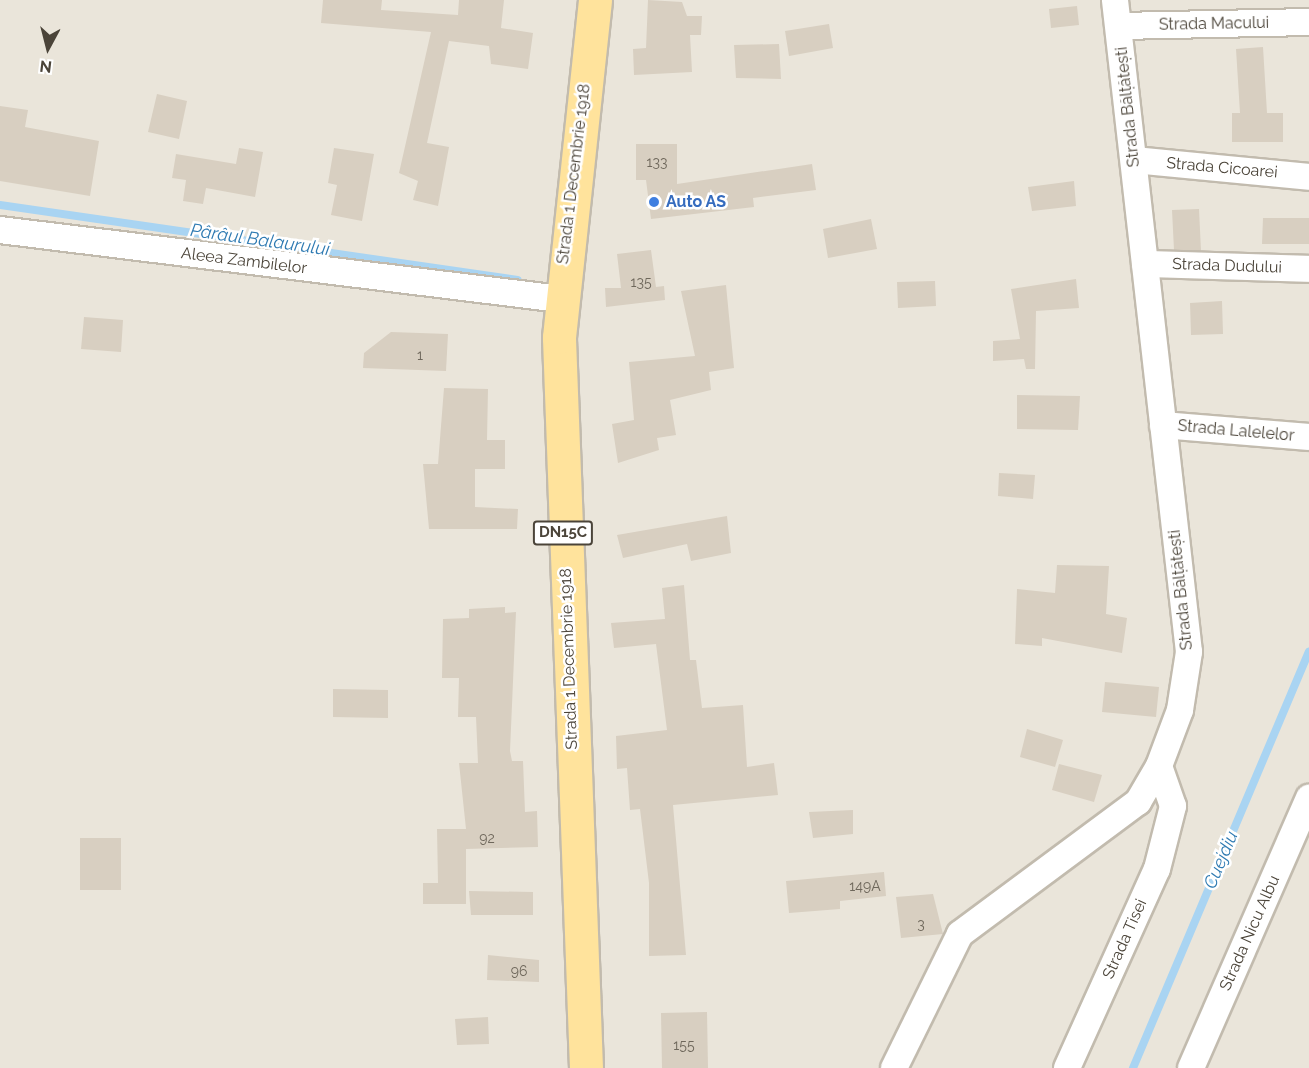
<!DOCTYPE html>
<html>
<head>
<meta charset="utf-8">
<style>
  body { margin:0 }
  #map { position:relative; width:1309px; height:1068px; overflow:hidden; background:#f6f3ec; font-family:Raleway,sans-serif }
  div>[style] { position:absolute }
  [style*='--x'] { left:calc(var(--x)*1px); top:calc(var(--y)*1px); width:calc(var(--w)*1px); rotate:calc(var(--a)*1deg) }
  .residential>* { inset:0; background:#eae5da }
  .stream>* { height:8px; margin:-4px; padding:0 4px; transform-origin:4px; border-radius:4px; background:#a9d4f2 }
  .building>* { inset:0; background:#d8cfc1 }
  .roads { filter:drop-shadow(2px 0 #c2bbae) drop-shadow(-2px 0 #c2bbae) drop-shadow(0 2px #c2bbae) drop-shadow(0 -2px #c2bbae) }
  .minor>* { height:26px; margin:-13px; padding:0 13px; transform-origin:13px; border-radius:13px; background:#fff }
  .major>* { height:33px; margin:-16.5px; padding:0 16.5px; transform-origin:16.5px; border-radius:16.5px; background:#ffe39c }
  .dots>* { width:16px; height:16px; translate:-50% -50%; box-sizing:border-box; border:3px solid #fff; border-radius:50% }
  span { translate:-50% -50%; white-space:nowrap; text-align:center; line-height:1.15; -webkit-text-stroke:5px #fff; paint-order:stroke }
  .number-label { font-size:14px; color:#6e675b }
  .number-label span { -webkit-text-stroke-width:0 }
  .shield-label span { padding:2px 4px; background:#fff; border:2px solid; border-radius:4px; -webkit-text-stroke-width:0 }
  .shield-label { font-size:15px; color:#4b4439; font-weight:700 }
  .street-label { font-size:16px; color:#4b4439 }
  .shop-label { font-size:16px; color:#366cbe; font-weight:700 }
  .left { translate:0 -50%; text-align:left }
  .water-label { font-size:18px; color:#2e7ab2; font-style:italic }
  .north { position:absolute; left:18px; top:18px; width:60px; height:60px; -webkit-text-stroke:4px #fff; paint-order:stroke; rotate:187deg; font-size:16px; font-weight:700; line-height:24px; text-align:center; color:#4b4439 }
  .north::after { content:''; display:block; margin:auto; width:21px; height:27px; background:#4b4439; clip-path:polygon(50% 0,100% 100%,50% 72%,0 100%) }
</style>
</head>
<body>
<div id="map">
  <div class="residential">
    <div style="clip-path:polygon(0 0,1309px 0,1309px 1068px,0 1068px)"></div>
  </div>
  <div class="stream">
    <div style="--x:0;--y:205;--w:523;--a:8.24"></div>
    <div style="--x:1133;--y:1068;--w:452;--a:-67.1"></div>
  </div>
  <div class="building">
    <div style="clip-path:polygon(323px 0,382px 0,381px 10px,458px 15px,459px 0,504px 0,501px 28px,533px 33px,528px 69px,491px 64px,489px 46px,449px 41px,427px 143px,449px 147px,438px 206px,413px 200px,418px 181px,399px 173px,431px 32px,321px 23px)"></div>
    <div style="clip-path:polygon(648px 0,682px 2px,687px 16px,702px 16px,701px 35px,690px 35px,692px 72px,634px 75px,633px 49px,646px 48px)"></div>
    <div style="clip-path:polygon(1077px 6px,1079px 25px,1051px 28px,1049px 9px)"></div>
    <div style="clip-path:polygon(829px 24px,833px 48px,789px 56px,785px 31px)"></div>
    <div style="clip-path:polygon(779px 44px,781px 79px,736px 78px,734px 45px)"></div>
    <div style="clip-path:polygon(1263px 47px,1267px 113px,1283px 113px,1283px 142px,1232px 142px,1232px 113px,1240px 113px,1236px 49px)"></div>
    <div style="clip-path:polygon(157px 94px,187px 101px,179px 139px,148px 132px)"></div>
    <div style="clip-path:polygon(0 106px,28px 110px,25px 127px,99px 141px,90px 196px,0 181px)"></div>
    <div style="clip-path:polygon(636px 144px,677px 144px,677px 184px,812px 164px,816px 190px,753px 198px,754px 207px,651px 219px,646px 180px,636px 180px)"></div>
    <div style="clip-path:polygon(239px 148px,263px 152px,255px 197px,206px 188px,203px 204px,183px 201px,186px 180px,172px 178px,176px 154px,236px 164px)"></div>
    <div style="clip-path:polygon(334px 148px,374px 154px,362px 221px,331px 215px,337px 185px,328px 183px)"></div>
    <div style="clip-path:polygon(1074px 181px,1076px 206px,1032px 211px,1028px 187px)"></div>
    <div style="clip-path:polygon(1199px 209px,1201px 251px,1174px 250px,1172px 210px)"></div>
    <div style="clip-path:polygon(1263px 218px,1309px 218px,1309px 244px,1262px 244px)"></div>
    <div style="clip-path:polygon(871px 219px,877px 249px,828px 258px,823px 229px)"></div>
    <div style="clip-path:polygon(651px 250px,656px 287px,664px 286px,665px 300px,606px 307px,605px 288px,621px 288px,617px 254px)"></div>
    <div style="clip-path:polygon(1076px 279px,1079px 308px,1036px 311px,1035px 369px,1026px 369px,1024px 359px,993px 361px,993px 341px,1020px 339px,1011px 289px)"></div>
    <div style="clip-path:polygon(935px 281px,936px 306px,898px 308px,897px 282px)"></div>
    <div style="clip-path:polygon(726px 285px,734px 368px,709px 372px,711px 390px,670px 400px,676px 435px,657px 438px,659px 450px,618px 463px,612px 424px,634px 420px,629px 362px,695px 356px,681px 291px)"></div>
    <div style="clip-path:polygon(1222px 301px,1223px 334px,1191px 335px,1190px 303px)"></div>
    <div style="clip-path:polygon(84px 317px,123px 320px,121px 352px,81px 349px)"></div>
    <div style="clip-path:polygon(391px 332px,448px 334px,446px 371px,363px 368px,364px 353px)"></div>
    <div style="clip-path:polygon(444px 388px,488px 389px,487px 440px,505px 440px,505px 469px,475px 469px,475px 507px,518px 509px,517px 529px,429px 529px,423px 464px,438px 464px)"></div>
    <div style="clip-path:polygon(1017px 395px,1080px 396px,1078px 430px,1017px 429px)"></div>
    <div style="clip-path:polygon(999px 473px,1035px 475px,1033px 499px,998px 496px)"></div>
    <div style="clip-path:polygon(727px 516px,731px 553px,691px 561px,687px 544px,623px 558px,617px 535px)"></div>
    <div style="clip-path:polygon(1057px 565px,1109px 566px,1106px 614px,1127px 618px,1122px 653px,1042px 638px,1042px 646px,1015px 644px,1017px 589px,1055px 593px)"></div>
    <div style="clip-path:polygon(684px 585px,690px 660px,696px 660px,702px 708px,743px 705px,747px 767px,774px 763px,778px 795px,673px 805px,686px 955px,649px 956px,649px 883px,640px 809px,630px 810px,627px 768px,617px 769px,616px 736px,667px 730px,656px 644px,614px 648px,611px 623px,665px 619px,662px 588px)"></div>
    <div style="clip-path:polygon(505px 607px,505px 613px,516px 612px,510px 751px,512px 761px,523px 761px,525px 812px,537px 811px,538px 847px,466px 849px,466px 904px,423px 904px,423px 883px,438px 883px,437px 829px,466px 829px,459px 763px,478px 763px,476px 717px,458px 717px,459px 678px,442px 678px,443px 619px,469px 618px,469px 609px)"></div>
    <div style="clip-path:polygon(1105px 682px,1159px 687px,1156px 717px,1102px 712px)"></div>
    <div style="clip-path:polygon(333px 689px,388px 690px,388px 718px,333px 717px)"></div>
    <div style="clip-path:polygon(1027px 729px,1063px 740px,1055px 767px,1020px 757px)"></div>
    <div style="clip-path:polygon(1059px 764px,1102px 775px,1094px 802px,1052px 790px)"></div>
    <div style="clip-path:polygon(853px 810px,853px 834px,813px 838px,809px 812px)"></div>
    <div style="clip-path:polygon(80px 838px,121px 838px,121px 890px,80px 890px)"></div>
    <div style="clip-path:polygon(884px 872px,886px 896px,840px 901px,840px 909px,789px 913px,786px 881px)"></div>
    <div style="clip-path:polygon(469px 891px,533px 892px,533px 915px,471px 915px)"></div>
    <div style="clip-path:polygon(933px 894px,943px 934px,901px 938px,896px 897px)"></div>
    <div style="clip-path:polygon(488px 955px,539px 960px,539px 982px,487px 980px)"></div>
    <div style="clip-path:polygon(707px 1012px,708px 1068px,662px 1068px,661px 1013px)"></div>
    <div style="clip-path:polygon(488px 1017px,489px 1044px,457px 1045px,455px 1019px)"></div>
  </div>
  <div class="roads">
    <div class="minor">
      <div style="--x:1119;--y:26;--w:190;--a:-1.2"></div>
      <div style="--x:1134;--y:160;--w:176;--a:5.5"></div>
      <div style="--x:0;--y:230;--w:564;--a:7.02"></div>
      <div style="--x:1145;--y:264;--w:164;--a:1.7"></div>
      <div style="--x:1163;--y:425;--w:146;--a:4.7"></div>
      <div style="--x:894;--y:1068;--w:149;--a:-63.8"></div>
      <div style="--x:960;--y:934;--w:222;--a:-36.6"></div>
      <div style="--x:1138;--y:802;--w:42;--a:-59.7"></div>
      <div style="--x:1159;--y:766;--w:60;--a:-69.4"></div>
      <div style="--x:1180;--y:710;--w:59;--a:-81.2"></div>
      <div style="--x:1189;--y:652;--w:656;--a:-96.48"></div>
      <div style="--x:1067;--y:1068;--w:218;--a:-65.7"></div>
      <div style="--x:1157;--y:869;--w:65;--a:-75.7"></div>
      <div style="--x:1173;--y:806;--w:42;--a:-109.3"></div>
      <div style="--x:1191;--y:1068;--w:295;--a:-66.4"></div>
    </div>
    <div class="major">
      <div style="--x:586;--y:1068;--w:731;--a:-92.12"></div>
      <div style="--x:559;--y:337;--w:339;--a:-83.9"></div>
    </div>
  </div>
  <div class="dots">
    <div style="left:654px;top:202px;background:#3f7fe0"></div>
  </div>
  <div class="number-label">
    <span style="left:657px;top:162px">133</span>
    <span style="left:641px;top:282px">135</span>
    <span style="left:420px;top:355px">1</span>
    <span style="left:487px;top:838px">92</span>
    <span style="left:865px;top:886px">149A</span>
    <span style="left:921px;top:924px">3</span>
    <span style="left:519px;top:971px">96</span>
    <span style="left:684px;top:1045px">155</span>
  </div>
  <div class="shield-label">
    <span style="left:563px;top:533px">DN15C</span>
  </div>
  <div class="street-label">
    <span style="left:1214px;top:24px;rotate:-1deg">Strada Macului</span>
    <span style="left:1128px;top:107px;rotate:-96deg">Strada Bălțătești</span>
    <span style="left:1222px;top:168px;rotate:5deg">Strada Cicoarei</span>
    <span style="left:574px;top:174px;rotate:-83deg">Strada 1 Decembrie 1918</span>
    <span style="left:244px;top:261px;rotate:7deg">Aleea Zambilelor</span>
    <span style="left:1227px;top:266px;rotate:2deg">Strada Dudului</span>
    <span style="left:1236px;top:431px;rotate:5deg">Strada Lalelelor</span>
    <span style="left:1181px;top:590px;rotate:-96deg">Strada Bălțătești</span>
    <span style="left:569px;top:659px;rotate:-92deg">Strada 1 Decembrie 1918</span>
    <span style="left:1250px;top:933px;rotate:-66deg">Strada Nicu Albu</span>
    <span style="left:1125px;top:939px;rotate:-66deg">Strada Tisei</span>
  </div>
  <div class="shop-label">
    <span class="left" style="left:666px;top:202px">Auto AS</span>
  </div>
  <div class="water-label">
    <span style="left:260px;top:240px;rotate:8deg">Pârâul Balaurului</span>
    <span style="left:1221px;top:860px;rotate:-67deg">Cuejdiu</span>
  </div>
  <div class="north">N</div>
</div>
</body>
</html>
